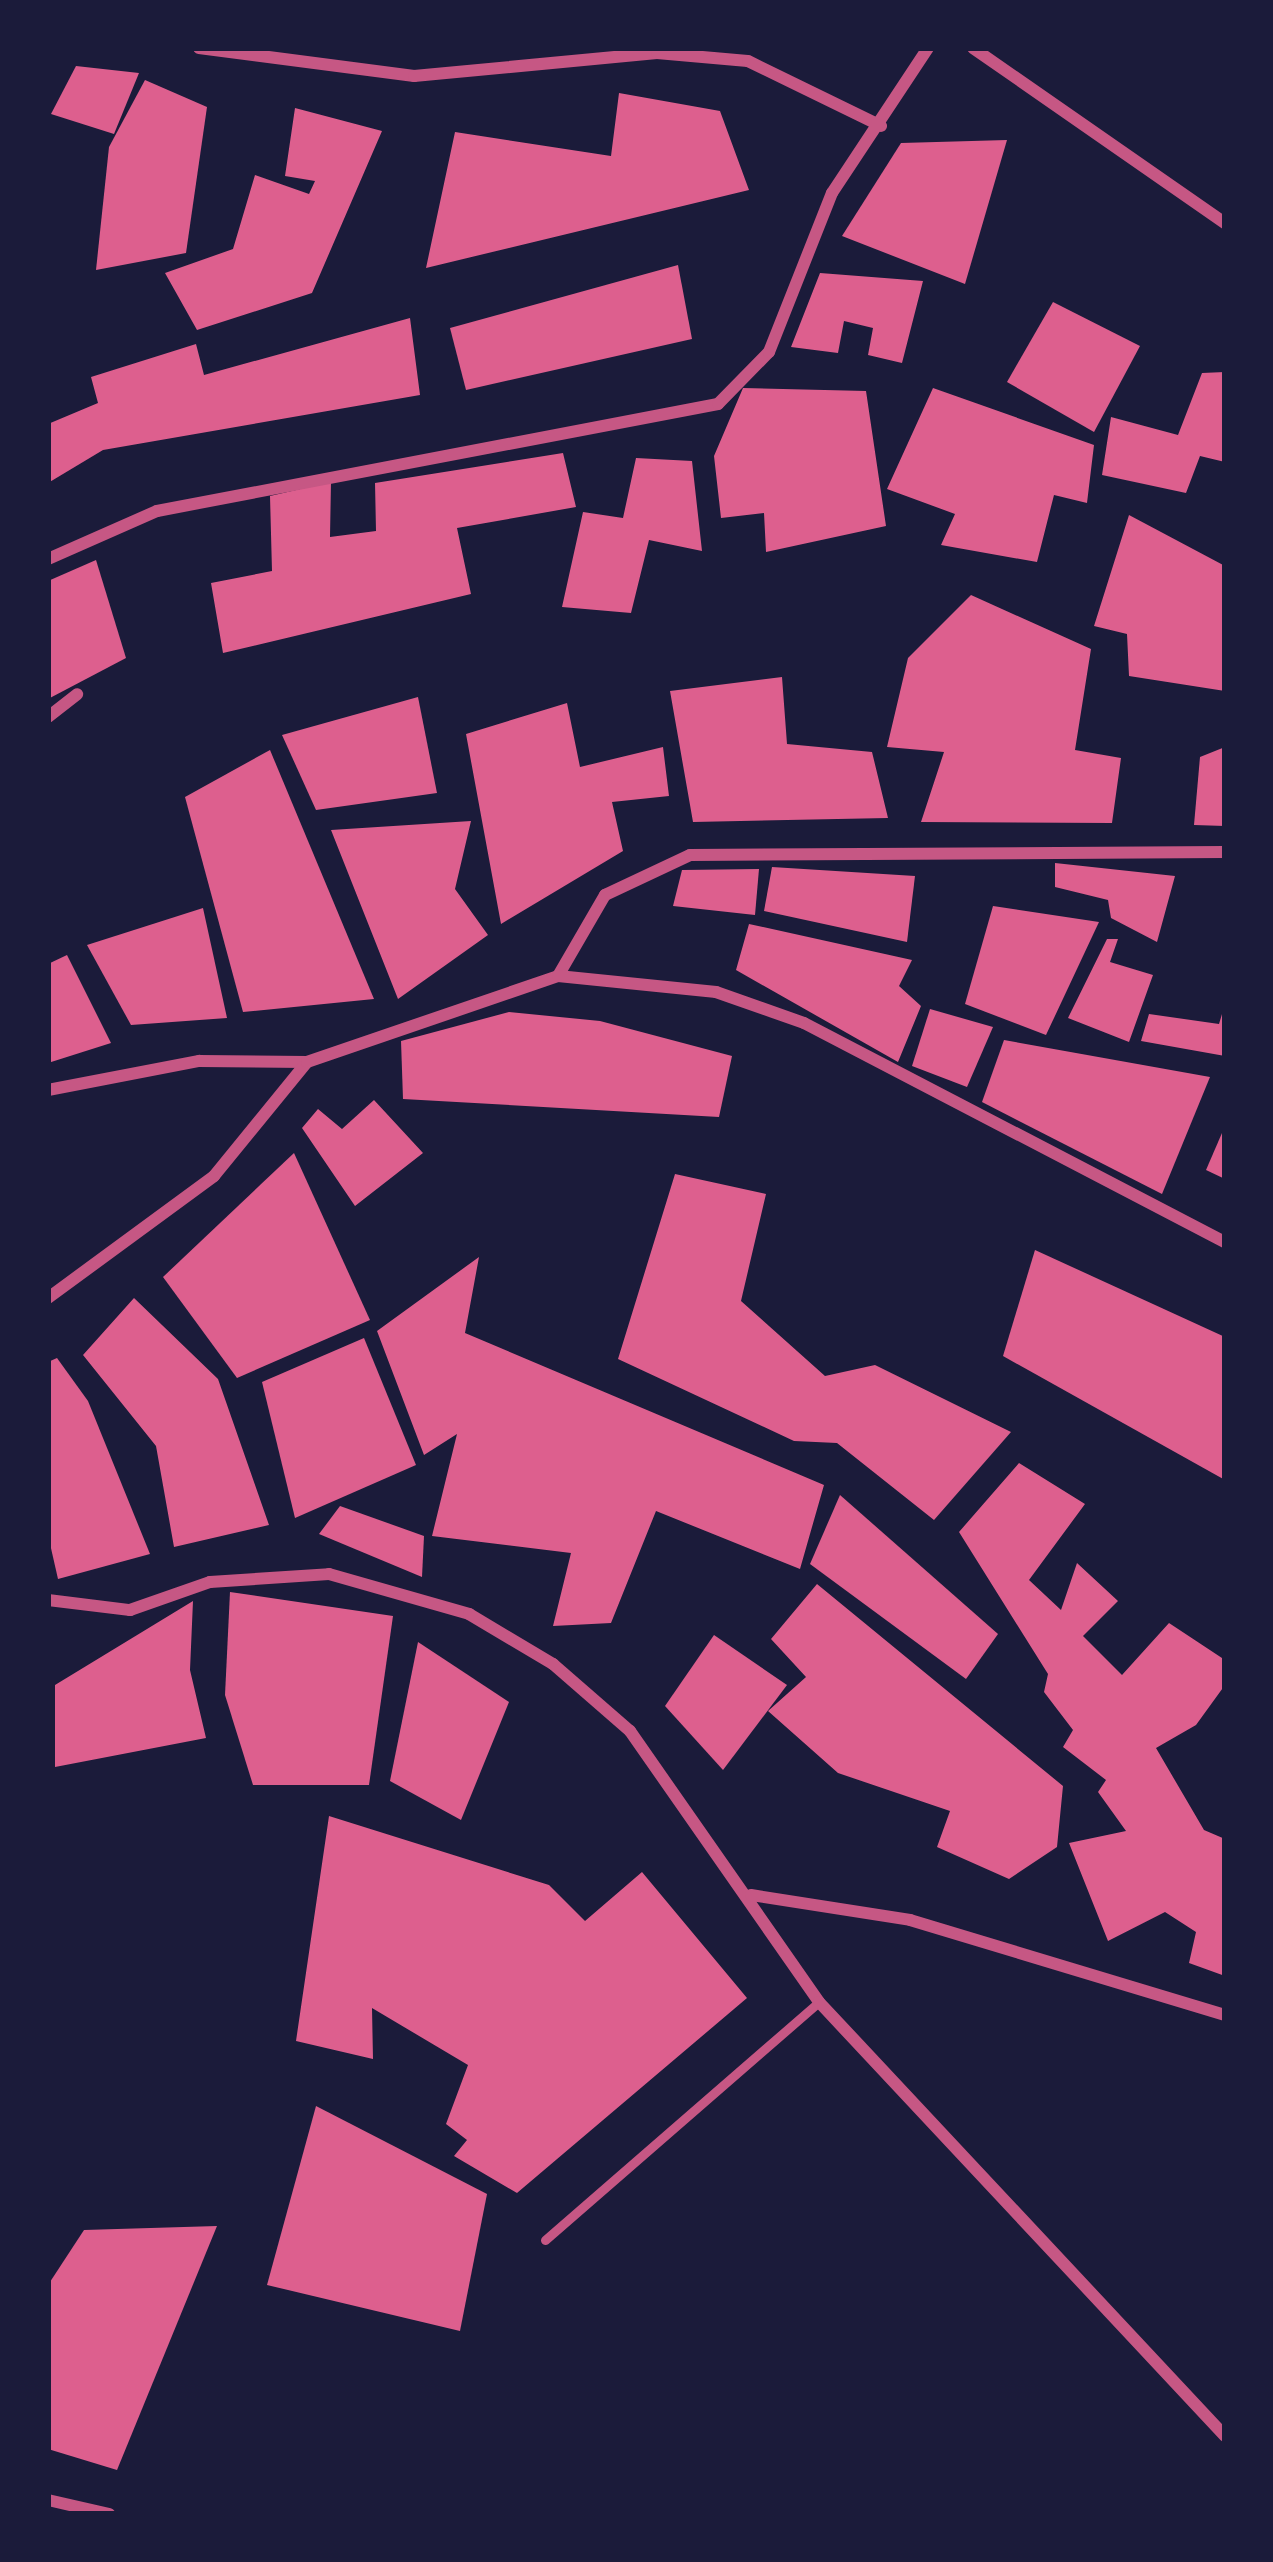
<!DOCTYPE html>
<html>
<head>
<meta charset="utf-8">
<style>
  body { margin:0 }
  #map { position:relative; width:1273px; height:2562px; overflow:hidden; background:#1b1b3a; font-family:"Nunito Sans",sans-serif }
  div>[style] { position:absolute }
  [style*='--x'] { left:calc(var(--x)*1px); top:calc(var(--y)*1px); width:calc(var(--w)*1px); rotate:calc(var(--a)*1deg) }
  .building>* { inset:0; background:#dd5f8e }
  .service>* { height:9px; margin:-4.5px; padding:0 4.5px; transform-origin:4.5px; border-radius:4.5px; background:#c65784 }
  .minor>* { height:12px; margin:-6px; padding:0 6px; transform-origin:6px; border-radius:6px; background:#c65784 }
  span { translate:-50% -50%; white-space:nowrap; text-align:center; line-height:1.15; -webkit-text-stroke:12px #1b1b3a; paint-order:stroke }
  .frame { position:absolute; inset:0; border:51px solid #1b1b3a; pointer-events:none }
</style>
</head>
<body>
<div id="map">
  <div class="building">
    <div style="clip-path:polygon(76px 66px,139px 73px,114px 134px,51px 114px)"></div>
    <div style="clip-path:polygon(145px 80px,207px 107px,186px 253px,96px 270px,109px 147px)"></div>
    <div style="clip-path:polygon(619px 93px,720px 111px,749px 190px,426px 268px,455px 132px,611px 156px)"></div>
    <div style="clip-path:polygon(295px 108px,382px 131px,312px 293px,197px 330px,165px 273px,233px 249px,255px 175px,309px 194px,315px 181px,285px 176px)"></div>
    <div style="clip-path:polygon(1007px 140px,965px 284px,842px 236px,901px 143px)"></div>
    <div style="clip-path:polygon(678px 265px,692px 339px,466px 390px,450px 328px)"></div>
    <div style="clip-path:polygon(820px 273px,923px 281px,902px 363px,868px 355px,873px 328px,844px 321px,838px 353px,791px 347px)"></div>
    <div style="clip-path:polygon(1053px 302px,1140px 346px,1094px 432px,1007px 382px)"></div>
    <div style="clip-path:polygon(410px 318px,420px 395px,103px 450px,48px 483px,48px 424px,98px 403px,91px 377px,196px 344px,204px 375px)"></div>
    <div style="clip-path:polygon(1225px 372px,1225px 462px,1200px 456px,1186px 493px,1102px 475px,1111px 417px,1178px 435px,1202px 373px)"></div>
    <div style="clip-path:polygon(743px 388px,866px 391px,886px 526px,766px 552px,764px 513px,721px 518px,714px 456px)"></div>
    <div style="clip-path:polygon(933px 388px,1094px 445px,1087px 503px,1054px 495px,1037px 562px,941px 545px,955px 514px,887px 489px)"></div>
    <div style="clip-path:polygon(563px 453px,576px 507px,457px 528px,471px 594px,223px 653px,211px 583px,272px 571px,270px 496px,331px 482px,330px 537px,376px 531px,375px 483px)"></div>
    <div style="clip-path:polygon(636px 458px,692px 461px,702px 551px,649px 540px,631px 613px,562px 607px,583px 512px,623px 518px)"></div>
    <div style="clip-path:polygon(1129px 515px,1225px 566px,1225px 691px,1129px 676px,1127px 634px,1094px 626px)"></div>
    <div style="clip-path:polygon(96px 560px,126px 658px,48px 699px,48px 581px)"></div>
    <div style="clip-path:polygon(971px 595px,1091px 649px,1075px 750px,1121px 758px,1112px 823px,921px 822px,944px 752px,887px 747px,908px 658px)"></div>
    <div style="clip-path:polygon(782px 677px,787px 744px,872px 752px,888px 818px,693px 822px,670px 691px)"></div>
    <div style="clip-path:polygon(418px 697px,437px 793px,316px 810px,282px 735px)"></div>
    <div style="clip-path:polygon(567px 703px,580px 767px,663px 747px,669px 796px,612px 802px,623px 851px,501px 924px,466px 734px)"></div>
    <div style="clip-path:polygon(1225px 747px,1225px 826px,1194px 825px,1200px 757px)"></div>
    <div style="clip-path:polygon(270px 750px,374px 999px,243px 1012px,185px 797px)"></div>
    <div style="clip-path:polygon(471px 821px,455px 889px,488px 935px,398px 999px,331px 830px)"></div>
    <div style="clip-path:polygon(1055px 863px,1175px 876px,1157px 942px,1111px 918px,1108px 900px,1055px 887px)"></div>
    <div style="clip-path:polygon(772px 867px,915px 876px,907px 942px,764px 911px)"></div>
    <div style="clip-path:polygon(759px 869px,755px 915px,673px 906px,682px 870px)"></div>
    <div style="clip-path:polygon(993px 906px,1099px 922px,1046px 1035px,965px 1004px)"></div>
    <div style="clip-path:polygon(203px 908px,227px 1018px,131px 1025px,87px 945px)"></div>
    <div style="clip-path:polygon(749px 924px,912px 960px,899px 986px,921px 1006px,898px 1062px,736px 970px)"></div>
    <div style="clip-path:polygon(1107px 939px,1118px 939px,1110px 962px,1153px 975px,1129px 1042px,1068px 1018px)"></div>
    <div style="clip-path:polygon(67px 955px,111px 1043px,48px 1063px,48px 964px)"></div>
    <div style="clip-path:polygon(1225px 1004px,1225px 1056px,1141px 1041px,1149px 1014px,1219px 1024px)"></div>
    <div style="clip-path:polygon(930px 1009px,993px 1027px,967px 1087px,912px 1066px)"></div>
    <div style="clip-path:polygon(509px 1012px,600px 1021px,732px 1056px,719px 1117px,403px 1099px,401px 1041px)"></div>
    <div style="clip-path:polygon(1004px 1040px,1210px 1077px,1162px 1194px,982px 1102px)"></div>
    <div style="clip-path:polygon(374px 1100px,423px 1153px,355px 1206px,302px 1128px,318px 1109px,342px 1129px)"></div>
    <div style="clip-path:polygon(1225px 1126px,1225px 1179px,1206px 1170px)"></div>
    <div style="clip-path:polygon(294px 1153px,370px 1320px,237px 1378px,163px 1277px)"></div>
    <div style="clip-path:polygon(675px 1174px,766px 1194px,741px 1301px,825px 1376px,875px 1365px,1011px 1432px,934px 1520px,837px 1443px,794px 1441px,618px 1359px)"></div>
    <div style="clip-path:polygon(1035px 1250px,1225px 1337px,1225px 1480px,1003px 1356px)"></div>
    <div style="clip-path:polygon(479px 1257px,465px 1333px,824px 1485px,800px 1569px,656px 1511px,611px 1623px,553px 1626px,571px 1553px,432px 1536px,457px 1434px,424px 1455px,377px 1331px)"></div>
    <div style="clip-path:polygon(134px 1298px,218px 1379px,269px 1525px,174px 1547px,156px 1446px,83px 1355px)"></div>
    <div style="clip-path:polygon(364px 1338px,416px 1465px,295px 1518px,262px 1382px)"></div>
    <div style="clip-path:polygon(57px 1358px,88px 1401px,150px 1554px,58px 1579px,48px 1535px,48px 1362px)"></div>
    <div style="clip-path:polygon(1019px 1463px,1085px 1504px,1029px 1580px,1061px 1610px,1077px 1563px,1118px 1601px,1083px 1636px,1122px 1675px,1169px 1623px,1225px 1660px,1225px 1685px,1196px 1725px,1156px 1748px,1204px 1830px,1225px 1839px,1225px 1976px,1189px 1963px,1196px 1932px,1165px 1912px,1108px 1941px,1069px 1843px,1126px 1831px,1098px 1792px,1106px 1780px,1063px 1747px,1073px 1730px,1044px 1692px,1048px 1674px,959px 1532px)"></div>
    <div style="clip-path:polygon(840px 1495px,998px 1634px,966px 1679px,810px 1564px)"></div>
    <div style="clip-path:polygon(340px 1506px,424px 1536px,422px 1577px,319px 1534px)"></div>
    <div style="clip-path:polygon(817px 1584px,1063px 1786px,1057px 1847px,1009px 1879px,937px 1847px,950px 1811px,838px 1773px,768px 1711px,806px 1677px,771px 1639px)"></div>
    <div style="clip-path:polygon(230px 1592px,393px 1616px,369px 1785px,253px 1785px,225px 1695px)"></div>
    <div style="clip-path:polygon(193px 1601px,190px 1670px,206px 1738px,55px 1767px,55px 1685px)"></div>
    <div style="clip-path:polygon(714px 1635px,787px 1685px,723px 1770px,665px 1706px)"></div>
    <div style="clip-path:polygon(418px 1642px,509px 1702px,461px 1820px,390px 1781px)"></div>
    <div style="clip-path:polygon(329px 1816px,549px 1885px,585px 1921px,642px 1872px,747px 1998px,517px 2193px,454px 2156px,467px 2140px,446px 2124px,468px 2065px,372px 2008px,373px 2059px,296px 2041px)"></div>
    <div style="clip-path:polygon(316px 2106px,487px 2194px,460px 2331px,267px 2285px)"></div>
    <div style="clip-path:polygon(217px 2226px,117px 2470px,48px 2449px,48px 2285px,84px 2230px)"></div>
  </div>
  <div class="service">
    <div style="--x:545;--y:2240;--w:363;--a:-41"></div>
  </div>
  <div class="minor">
    <div style="--x:199;--y:48;--w:217;--a:7.4"></div>
    <div style="--x:414;--y:76;--w:244;--a:-5.4"></div>
    <div style="--x:657;--y:53;--w:91;--a:5"></div>
    <div style="--x:748;--y:61;--w:148;--a:26"></div>
    <div style="--x:973;--y:48;--w:307;--a:34.8"></div>
    <div style="--x:48;--y:559;--w:119;--a:-23.8"></div>
    <div style="--x:157;--y:511;--w:571;--a:-10.8"></div>
    <div style="--x:718;--y:404;--w:73;--a:-45.6"></div>
    <div style="--x:769;--y:352;--w:171;--a:-68.4"></div>
    <div style="--x:832;--y:193;--w:174;--a:-56.5"></div>
    <div style="--x:48;--y:717;--w:37;--a:-38"></div>
    <div style="--x:558;--y:976;--w:94;--a:-59.9"></div>
    <div style="--x:605;--y:895;--w:94;--a:-25.2"></div>
    <div style="--x:690;--y:855;--w:535;--a:-0.32"></div>
    <div style="--x:48;--y:1090;--w:154;--a:-10.9"></div>
    <div style="--x:199;--y:1061;--w:108;--a:0.5"></div>
    <div style="--x:48;--y:1298;--w:206;--a:-36.3"></div>
    <div style="--x:214;--y:1176;--w:147;--a:-50.8"></div>
    <div style="--x:307;--y:1062;--w:265;--a:-18.9"></div>
    <div style="--x:558;--y:976;--w:159;--a:5.8"></div>
    <div style="--x:716;--y:992;--w:93;--a:19.4"></div>
    <div style="--x:804;--y:1023;--w:475;--a:27.5"></div>
    <div style="--x:48;--y:1600;--w:83;--a:7"></div>
    <div style="--x:130;--y:1610;--w:85;--a:-19.3"></div>
    <div style="--x:210;--y:1582;--w:119;--a:-3.8"></div>
    <div style="--x:329;--y:1574;--w:146;--a:15.9"></div>
    <div style="--x:469;--y:1614;--w:98;--a:30.8"></div>
    <div style="--x:553;--y:1664;--w:102;--a:41"></div>
    <div style="--x:630;--y:1731;--w:330;--a:55.1"></div>
    <div style="--x:819;--y:2002;--w:594;--a:46.91"></div>
    <div style="--x:751;--y:1895;--w:161;--a:8.9"></div>
    <div style="--x:910;--y:1920;--w:329;--a:16.8"></div>
    <div style="--x:48;--y:2500;--w:63;--a:12.9"></div>
  </div>
  <div class="frame"></div>
</div>
</body>
</html>
